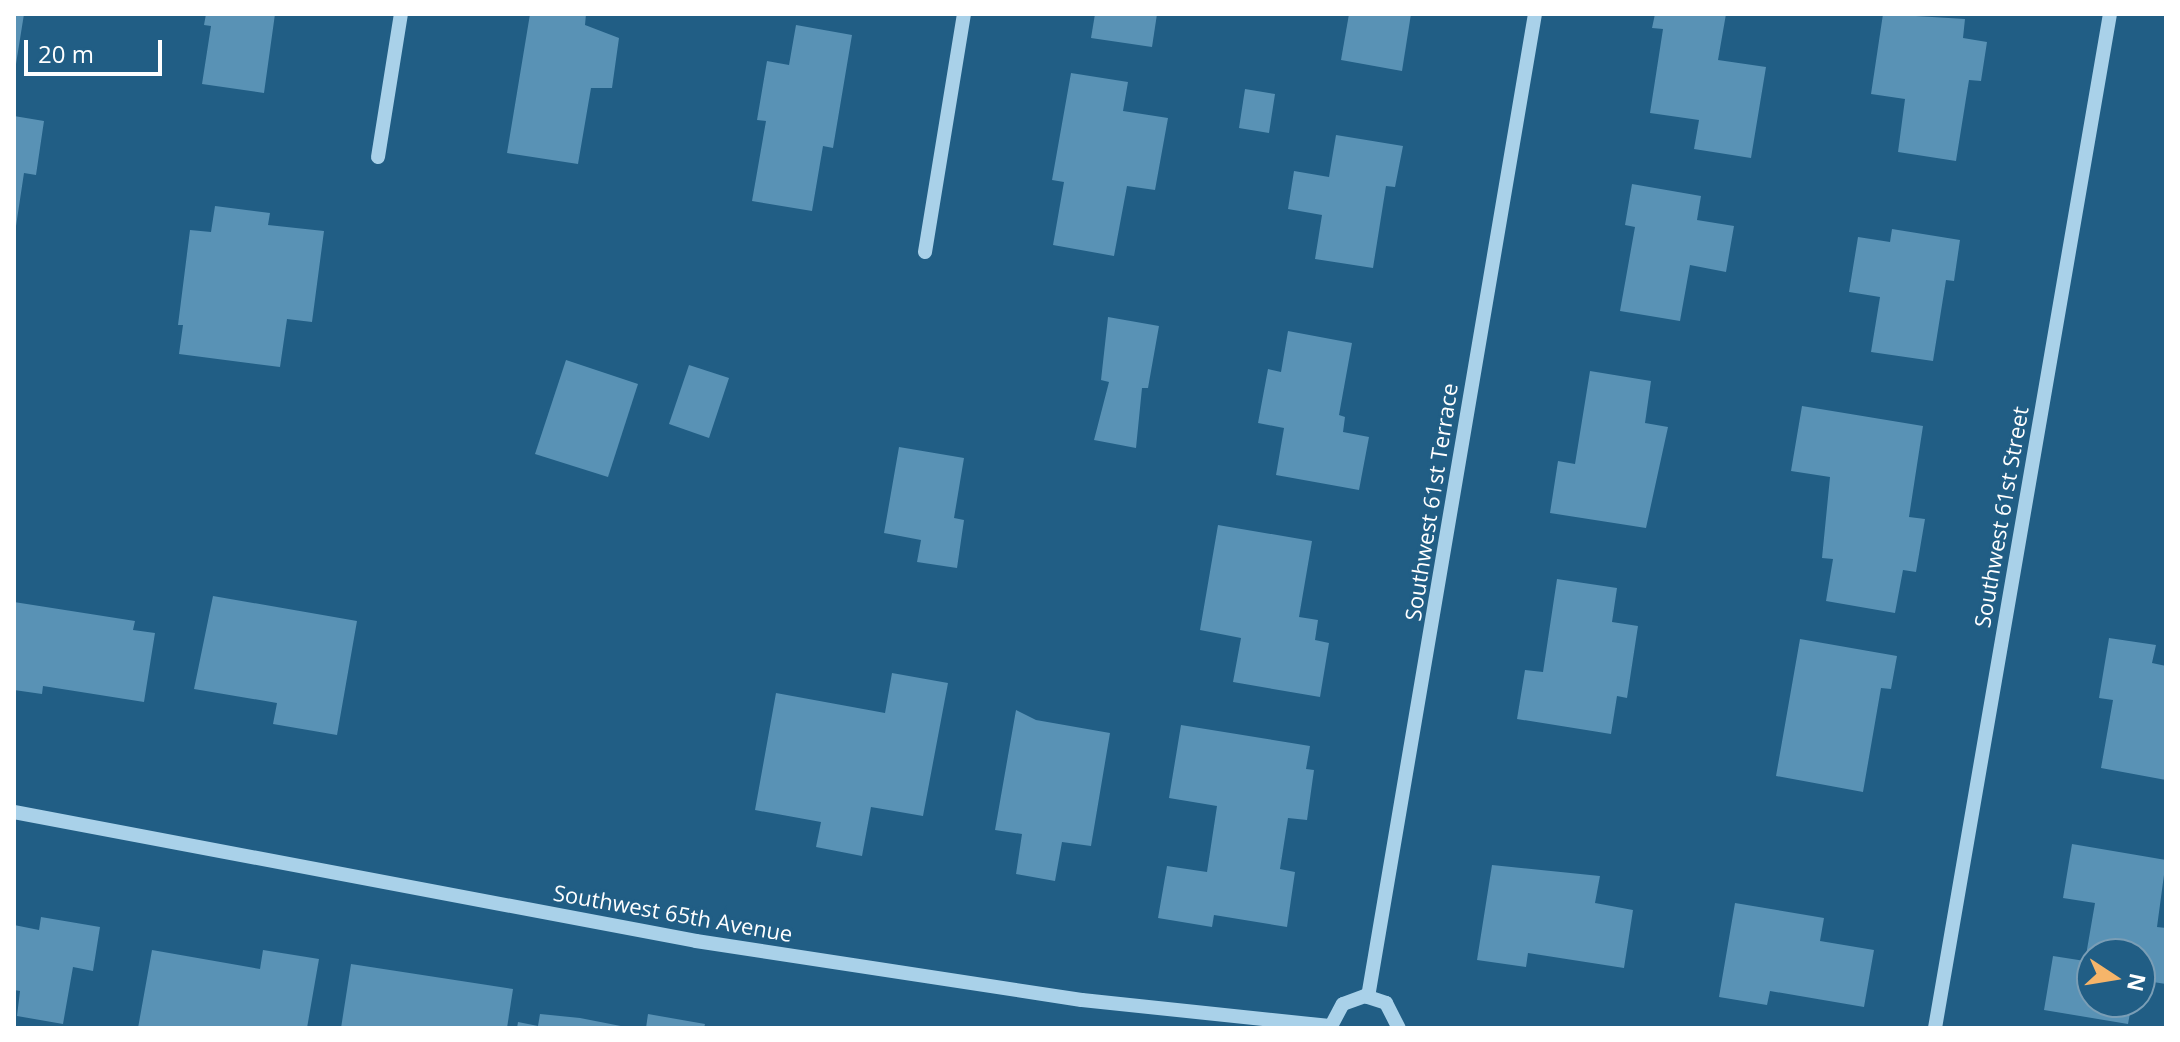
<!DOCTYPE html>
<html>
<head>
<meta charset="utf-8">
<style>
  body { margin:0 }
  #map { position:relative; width:2180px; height:1042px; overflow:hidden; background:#215e85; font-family:"Open Sans",sans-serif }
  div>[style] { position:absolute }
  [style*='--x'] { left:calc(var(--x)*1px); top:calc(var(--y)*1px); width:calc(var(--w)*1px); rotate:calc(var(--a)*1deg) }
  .building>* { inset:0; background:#5992b5 }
  .minor>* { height:14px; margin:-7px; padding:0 7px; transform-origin:7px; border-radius:7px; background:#a9d1e9 }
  span { translate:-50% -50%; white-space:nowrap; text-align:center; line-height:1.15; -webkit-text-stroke:6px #215e85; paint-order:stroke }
  .street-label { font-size:22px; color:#fff }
  .frame { position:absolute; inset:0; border:16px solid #fff; pointer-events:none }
  .north { position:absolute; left:2076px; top:938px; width:80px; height:80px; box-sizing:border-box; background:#215e85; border:2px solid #7a9eb6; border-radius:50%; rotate:102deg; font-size:22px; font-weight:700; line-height:32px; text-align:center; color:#fff }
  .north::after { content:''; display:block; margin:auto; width:28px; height:36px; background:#f6b56a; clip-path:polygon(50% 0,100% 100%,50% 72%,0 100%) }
  .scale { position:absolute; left:24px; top:40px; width:138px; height:36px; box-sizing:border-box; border:4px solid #fff; border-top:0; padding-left:10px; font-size:24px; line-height:28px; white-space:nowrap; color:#fff; -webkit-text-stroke:6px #215e85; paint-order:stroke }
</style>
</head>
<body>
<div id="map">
  <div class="building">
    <div style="clip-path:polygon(14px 14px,24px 14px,16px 64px,14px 64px)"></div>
    <div style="clip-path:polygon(206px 14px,275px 14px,264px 93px,202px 84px,211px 26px,204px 25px)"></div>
    <div style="clip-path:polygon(530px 14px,586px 14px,585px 25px,619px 38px,612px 88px,591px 88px,578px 164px,507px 153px)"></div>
    <div style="clip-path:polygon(1095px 14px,1157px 14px,1152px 47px,1091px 38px)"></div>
    <div style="clip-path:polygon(1349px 14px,1411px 14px,1402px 71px,1341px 60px)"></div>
    <div style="clip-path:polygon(1655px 14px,1726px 14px,1718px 60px,1766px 67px,1751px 158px,1694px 149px,1699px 120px,1650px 113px,1663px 29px,1652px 28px)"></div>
    <div style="clip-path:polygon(1883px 14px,1965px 19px,1963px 38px,1987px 42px,1981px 81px,1969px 80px,1956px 161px,1898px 152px,1905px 99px,1871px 94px)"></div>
    <div style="clip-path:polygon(796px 25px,852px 35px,833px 148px,823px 146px,812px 211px,752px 201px,766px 121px,757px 120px,767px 61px,789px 65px)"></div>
    <div style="clip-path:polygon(1071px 73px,1128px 82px,1123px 111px,1168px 118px,1155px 190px,1127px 186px,1114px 256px,1053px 245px,1064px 182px,1052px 180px)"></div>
    <div style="clip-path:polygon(1245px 89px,1275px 94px,1269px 133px,1239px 128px)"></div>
    <div style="clip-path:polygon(14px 116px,44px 121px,36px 175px,24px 173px,16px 226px)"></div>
    <div style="clip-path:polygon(1336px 135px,1403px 146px,1395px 187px,1386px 186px,1373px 268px,1315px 259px,1322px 215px,1288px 209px,1294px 171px,1329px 177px)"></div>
    <div style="clip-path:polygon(1632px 184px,1701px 196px,1697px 220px,1734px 226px,1726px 272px,1690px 265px,1680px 321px,1620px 311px,1635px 227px,1625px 225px)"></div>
    <div style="clip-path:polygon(215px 206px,270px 213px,268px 225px,324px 231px,312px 322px,287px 319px,280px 367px,179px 354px,183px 325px,178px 325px,190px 230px,211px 232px)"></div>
    <div style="clip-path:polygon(1892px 229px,1960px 240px,1954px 281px,1946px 280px,1933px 361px,1871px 352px,1880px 297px,1849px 292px,1858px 237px,1890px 242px)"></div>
    <div style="clip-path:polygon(1108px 317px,1159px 326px,1148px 388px,1142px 388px,1136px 448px,1094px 440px,1109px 382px,1101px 380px)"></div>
    <div style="clip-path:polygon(1288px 331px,1352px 343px,1339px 415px,1345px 417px,1343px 432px,1369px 437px,1359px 490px,1276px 475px,1284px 428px,1258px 423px,1268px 369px,1281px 372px)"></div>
    <div style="clip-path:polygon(566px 360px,638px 384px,608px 477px,535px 454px)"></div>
    <div style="clip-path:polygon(689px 365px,729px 378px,709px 438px,669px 424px)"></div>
    <div style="clip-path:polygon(1590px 371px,1651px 381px,1645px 423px,1668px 427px,1646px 528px,1550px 513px,1558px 461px,1575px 464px)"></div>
    <div style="clip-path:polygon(1802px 406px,1923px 426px,1909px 517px,1925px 519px,1916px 572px,1903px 570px,1895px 613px,1826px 601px,1833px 559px,1822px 558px,1830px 477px,1791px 471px)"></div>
    <div style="clip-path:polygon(899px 447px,964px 458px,954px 518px,964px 520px,957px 568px,917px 562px,921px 540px,884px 533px)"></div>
    <div style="clip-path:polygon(1218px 525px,1312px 541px,1299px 617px,1318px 620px,1315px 640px,1329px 643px,1320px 697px,1233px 682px,1241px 638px,1200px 630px)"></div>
    <div style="clip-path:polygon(1557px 579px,1617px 588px,1612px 622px,1638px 626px,1627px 698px,1617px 696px,1611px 734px,1517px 719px,1525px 670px,1543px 672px)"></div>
    <div style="clip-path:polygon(213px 596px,357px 621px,337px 735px,273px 724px,277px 703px,194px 689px)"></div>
    <div style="clip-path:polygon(14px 602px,135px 621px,133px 630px,155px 633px,144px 702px,43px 686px,42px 694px,14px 690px)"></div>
    <div style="clip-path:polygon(2109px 638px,2156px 645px,2152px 663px,2166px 666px,2166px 780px,2101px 768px,2113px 700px,2099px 698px)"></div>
    <div style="clip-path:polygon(1800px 639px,1897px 656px,1891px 689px,1881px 688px,1863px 792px,1776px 776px)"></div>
    <div style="clip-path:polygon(892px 673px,948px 683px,923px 816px,871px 807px,862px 856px,816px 847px,821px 822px,755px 810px,776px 693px,885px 713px)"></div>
    <div style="clip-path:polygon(1016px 710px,1036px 720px,1110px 733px,1091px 846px,1062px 842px,1055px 881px,1016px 874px,1022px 834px,995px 830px)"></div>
    <div style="clip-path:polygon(1181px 725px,1310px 746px,1306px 769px,1314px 770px,1307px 820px,1288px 818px,1280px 869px,1295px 872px,1287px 927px,1214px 915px,1212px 927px,1158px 918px,1167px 866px,1207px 872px,1217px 806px,1169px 798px)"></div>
    <div style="clip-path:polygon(2072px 844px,2166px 860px,2157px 927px,2166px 928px,2166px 984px,2140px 980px,2140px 954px,2092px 954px,2092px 1002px,2132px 1002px,2128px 1024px,2044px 1010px,2053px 956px,2085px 961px,2095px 903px,2063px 898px)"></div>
    <div style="clip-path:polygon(1492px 865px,1600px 876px,1595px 903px,1633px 910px,1624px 968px,1528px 953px,1526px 967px,1477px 960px)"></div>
    <div style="clip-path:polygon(1735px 903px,1824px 918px,1820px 941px,1874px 950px,1864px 1007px,1770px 991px,1767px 1005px,1719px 997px)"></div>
    <div style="clip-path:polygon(41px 917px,100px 927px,93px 971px,73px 967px,63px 1024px,17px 1016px,20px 991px,14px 990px,14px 925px,39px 930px)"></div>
    <div style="clip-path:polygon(152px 950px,260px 969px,263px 950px,319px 959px,307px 1028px,138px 1028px)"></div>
    <div style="clip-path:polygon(351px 964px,513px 989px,507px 1028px,341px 1028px)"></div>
    <div style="clip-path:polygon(540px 1014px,580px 1018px,631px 1028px,517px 1028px,518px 1022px,538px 1026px)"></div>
    <div style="clip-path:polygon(648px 1014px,705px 1024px,704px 1028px,646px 1028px)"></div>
  </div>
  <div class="minor">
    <div style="--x:378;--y:157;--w:145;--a:-80.9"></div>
    <div style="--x:925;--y:252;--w:241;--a:-80.7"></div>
    <div style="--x:14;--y:812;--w:694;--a:10.71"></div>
    <div style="--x:696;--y:941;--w:390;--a:8.7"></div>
    <div style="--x:1082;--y:1000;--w:249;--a:6"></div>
    <div style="--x:1368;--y:997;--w:997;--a:-80.36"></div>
    <div style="--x:1330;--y:1028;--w:27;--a:-62"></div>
    <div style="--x:1343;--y:1004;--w:23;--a:-20"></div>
    <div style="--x:1365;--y:996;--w:22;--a:18"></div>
    <div style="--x:1386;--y:1003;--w:28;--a:63"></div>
    <div style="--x:1935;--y:1028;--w:1029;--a:-80.21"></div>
  </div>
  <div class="street-label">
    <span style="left:1431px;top:502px;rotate:-81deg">Southwest 61st Terrace</span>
    <span style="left:2001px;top:517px;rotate:-80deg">Southwest 61st Street</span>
    <span style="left:673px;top:913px;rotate:10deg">Southwest 65th Avenue</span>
  </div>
  <div class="frame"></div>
  <div class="north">N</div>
  <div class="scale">20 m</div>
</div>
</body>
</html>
